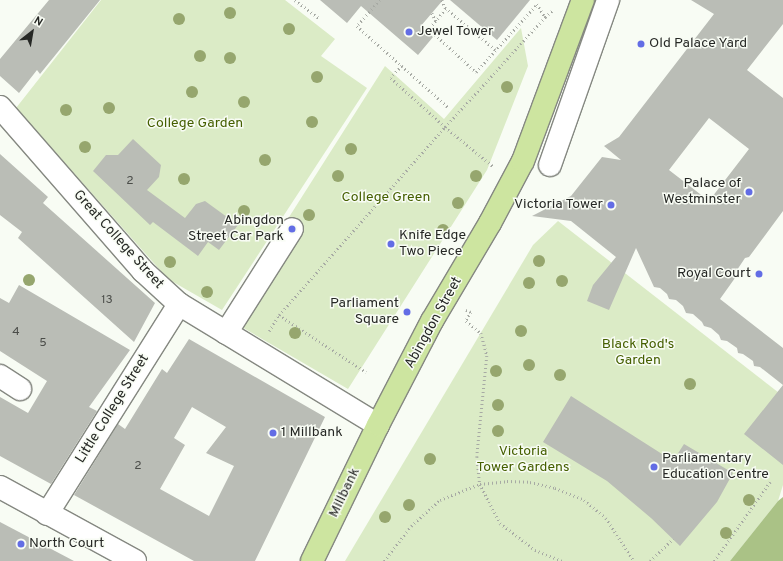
<!DOCTYPE html>
<html>
<head>
<meta charset="utf-8">
<style>
  body { margin:0 }
  #map { position:relative; width:783px; height:561px; overflow:hidden; background:#f8fcf4; font-family:Overpass,sans-serif }
  div>[style] { position:absolute }
  [style*='--x'] { left:calc(var(--x)*1px); top:calc(var(--y)*1px); width:calc(var(--w)*1px); rotate:calc(var(--a)*1deg) }
  .green>* { inset:0; background:#dbebc6 }
  .water>* { inset:0; background:#aac286 }
  .building>* { inset:0; background:#babdb6 }
  .path>* { height:2.5px; margin-top:-1.25px; transform-origin:0; background:repeating-linear-gradient(90deg,#a7aaa4 0 1px,transparent 0 4px) }
  .roads { filter:drop-shadow(1px 0 #858881) drop-shadow(-1px 0 #858881) drop-shadow(0 1px #858881) drop-shadow(0 -1px #858881) }
  .minor>* { height:22px; margin:-11px; padding:0 11px; transform-origin:11px; border-radius:11px; background:#fff }
  .major>* { height:22px; margin:-11px; padding:0 11px; transform-origin:11px; border-radius:11px; background:#cde5a0 }
  .trees>* { width:12px; height:12px; margin:-6px; border-radius:50%; background:#96a66e }
  .dots>* { width:11px; height:11px; translate:-50% -50%; box-sizing:border-box; border:2px solid #f8fcf4; border-radius:50% }
  span { translate:-50% -50%; white-space:nowrap; text-align:center; line-height:1.15; -webkit-text-stroke:3px #f8fcf4; paint-order:stroke }
  .number-label { font-size:12px; color:#4b4d49 }
  .number-label span { -webkit-text-stroke-width:0 }
  .poi-label { font-size:14px; color:#262825 }
  .left { translate:0 -50%; text-align:left }
  .right { translate:-100% -50%; text-align:right }
  .park-label { font-size:14px; color:#455f00 }
  .street-label { font-size:14px; color:#262825 }
  .north { position:absolute; left:12px; top:12px; width:40px; height:40px; -webkit-text-stroke:3px #f8fcf4; paint-order:stroke; rotate:31deg; font-size:11px; font-weight:700; line-height:16px; text-align:center; color:#262825 }
  .north::after { content:''; display:block; margin:auto; width:14px; height:18px; background:#262825; clip-path:polygon(50% 0,100% 100%,50% 72%,0 100%) }
</style>
</head>
<body>
<div id="map">
  <div class="green">
    <div style="clip-path:polygon(101px 0,285px 0,335px 39px,321px 56px,367px 88px,222px 310px,168px 279px,16px 108px)"></div>
    <div style="clip-path:polygon(521px 28px,528px 66px,487px 170px,348px 389px,240px 326px,284px 225px,385px 66px,444px 119px)"></div>
    <div style="clip-path:polygon(558px 221px,783px 396px,783px 485px,778px 501px,730px 561px,345px 561px,533px 245px)"></div>
  </div>
  <div class="water">
    <div style="clip-path:polygon(783px 497px,783px 561px,730px 561px,778px 501px)"></div>
  </div>
  <div class="building">
    <div style="clip-path:polygon(49px 0,100px 0,40px 74px,37px 70px,19px 93px,0 76px,0 59px)"></div>
    <div style="clip-path:polygon(320px 0,443px 0,420px 27px,433px 37px,418px 55px,361px 6px,347px 23px)"></div>
    <div style="clip-path:polygon(450px 0,530px 0,497px 40px)"></div>
    <div style="clip-path:polygon(evenodd,691px 0,783px 0,783px 24px,747px 70px,783px 98px,783px 211px,749px 257px,745px 258px,735px 273px,735px 278px,720px 299px,783px 348px,783px 465px,744px 434px,783px 385px,760px 367px,754px 366px,753px 361px,743px 354px,738px 353px,737px 348px,727px 341px,721px 340px,719px 335px,711px 328px,704px 326px,702px 322px,693px 314px,686px 313px,683px 306px,676px 300px,669px 299px,667px 294px,660px 288px,654px 287px,636px 248px,609px 310px,587px 301px,593px 285px,616px 257px,571px 221px,532px 216px,571px 196px,602px 157px,621px 160px,604px 146px,619px 137px,714px 14px,691px 0,709px 118px,749px 149px,709px 201px,669px 170px,709px 118px)"></div>
    <div style="clip-path:polygon(133px 139px,161px 165px,159px 177px,147px 190px,185px 218px,196px 204px,205px 201px,238px 225px,219px 250px,208px 242px,198px 256px,153px 222px,150px 225px,93px 171px,106px 155px,118px 155px)"></div>
    <div style="clip-path:polygon(0 154px,48px 197px,43px 203px,155px 303px,134px 342px,18px 238px,22px 232px,0 215px)"></div>
    <div style="clip-path:polygon(19px 285px,130px 350px,89px 407px,97px 411px,51px 484px,0 456px,0 397px,28px 413px,47px 381px,0 351px,0 298px,9px 303px)"></div>
    <div style="clip-path:polygon(evenodd,189px 339px,325px 417px,255px 561px,194px 561px,74px 495px,118px 424px,125px 429px,162px 369px,167px 373px,189px 339px,192px 407px,226px 427px,206px 453px,234px 466px,209px 516px,160px 489px,185px 445px,174px 438px,192px 407px)"></div>
    <div style="clip-path:polygon(571px 396px,673px 461px,684px 444px,733px 473px,717px 502px,680px 546px,651px 518px,607px 481px,543px 442px)"></div>
    <div style="clip-path:polygon(0 522px,74px 561px,0 561px)"></div>
  </div>
  <div class="path">
    <div style="--x:295;--y:0;--w:30;--a:37"></div>
    <div style="--x:380;--y:0;--w:35;--a:131"></div>
    <div style="--x:357;--y:26;--w:122;--a:41.7"></div>
    <div style="--x:442;--y:0;--w:10;--a:66"></div>
    <div style="--x:432;--y:13;--w:9;--a:63"></div>
    <div style="--x:495;--y:50;--w:64;--a:-140.1"></div>
    <div style="--x:446;--y:9;--w:26;--a:130"></div>
    <div style="--x:429;--y:29;--w:64;--a:42.5"></div>
    <div style="--x:476;--y:72;--w:91;--a:-48.1"></div>
    <div style="--x:537;--y:4;--w:15;--a:58"></div>
    <div style="--x:402;--y:66;--w:16;--a:133"></div>
    <div style="--x:391;--y:78;--w:73;--a:42.2"></div>
    <div style="--x:445;--y:127;--w:63;--a:39.2"></div>
    <div style="--x:466;--y:310;--w:5;--a:22"></div>
    <div style="--x:471;--y:312;--w:10;--a:119"></div>
    <div style="--x:466;--y:321;--w:19;--a:39"></div>
    <div style="--x:481;--y:333;--w:24;--a:75"></div>
    <div style="--x:487;--y:356;--w:101;--a:95.7"></div>
    <div style="--x:477;--y:457;--w:27;--a:84"></div>
    <div style="--x:480;--y:484;--w:44;--a:62.9"></div>
    <div style="--x:500;--y:523;--w:44;--a:37.6"></div>
    <div style="--x:535;--y:550;--w:29;--a:22"></div>
    <div style="--x:279;--y:315;--w:104;--a:33.2"></div>
    <div style="--x:269;--y:331;--w:19;--a:-58"></div>
    <div style="--x:279;--y:315;--w:251;--a:-48.6"></div>
    <div style="--x:445;--y:127;--w:149;--a:-47.7"></div>
    <div style="--x:545;--y:17;--w:11;--a:-41"></div>
    <div style="--x:384;--y:561;--w:44;--a:-52.4"></div>
    <div style="--x:411;--y:526;--w:39;--a:-42"></div>
    <div style="--x:440;--y:500;--w:43;--a:-21.8"></div>
    <div style="--x:480;--y:484;--w:27;--a:-6"></div>
    <div style="--x:507;--y:481;--w:23;--a:2"></div>
    <div style="--x:530;--y:482;--w:26;--a:13"></div>
    <div style="--x:555;--y:488;--w:31;--a:22"></div>
    <div style="--x:584;--y:500;--w:28;--a:39"></div>
    <div style="--x:606;--y:518;--w:51;--a:56.9"></div>
    <div style="--x:650;--y:561;--w:32;--a:-44"></div>
    <div style="--x:714;--y:561;--w:97;--a:-54.7"></div>
  </div>
  <div class="roads">
    <div class="minor">
      <div style="--x:0;--y:107;--w:218;--a:48.9"></div>
      <div style="--x:143;--y:271;--w:49;--a:42.5"></div>
      <div style="--x:179;--y:304;--w:233;--a:31.3"></div>
      <div style="--x:550;--y:165;--w:175;--a:-70.6"></div>
      <div style="--x:226;--y:333;--w:123;--a:-57.6"></div>
      <div style="--x:0;--y:376;--w:24;--a:33"></div>
      <div style="--x:0;--y:487;--w:154;--a:28.7"></div>
      <div style="--x:47;--y:514;--w:248;--a:-57.8"></div>
    </div>
    <div class="major">
      <div style="--x:312;--y:561;--w:151;--a:-64.1"></div>
      <div style="--x:378;--y:425;--w:117;--a:-62.6"></div>
      <div style="--x:432;--y:321;--w:114;--a:-59.4"></div>
      <div style="--x:490;--y:223;--w:70;--a:-62"></div>
      <div style="--x:523;--y:161;--w:172;--a:-69.6"></div>
    </div>
  </div>
  <div class="trees">
    <div style="left:230px;top:13px"></div>
    <div style="left:179px;top:19px"></div>
    <div style="left:289px;top:29px"></div>
    <div style="left:200px;top:56px"></div>
    <div style="left:230px;top:58px"></div>
    <div style="left:317px;top:77px"></div>
    <div style="left:507px;top:87px"></div>
    <div style="left:192px;top:92px"></div>
    <div style="left:244px;top:102px"></div>
    <div style="left:109px;top:108px"></div>
    <div style="left:66px;top:110px"></div>
    <div style="left:312px;top:122px"></div>
    <div style="left:85px;top:147px"></div>
    <div style="left:351px;top:149px"></div>
    <div style="left:265px;top:160px"></div>
    <div style="left:338px;top:176px"></div>
    <div style="left:476px;top:176px"></div>
    <div style="left:184px;top:179px"></div>
    <div style="left:458px;top:203px"></div>
    <div style="left:244px;top:211px"></div>
    <div style="left:309px;top:215px"></div>
    <div style="left:443px;top:230px"></div>
    <div style="left:539px;top:261px"></div>
    <div style="left:170px;top:262px"></div>
    <div style="left:29px;top:280px"></div>
    <div style="left:562px;top:281px"></div>
    <div style="left:529px;top:283px"></div>
    <div style="left:207px;top:292px"></div>
    <div style="left:521px;top:331px"></div>
    <div style="left:295px;top:333px"></div>
    <div style="left:529px;top:365px"></div>
    <div style="left:496px;top:371px"></div>
    <div style="left:560px;top:375px"></div>
    <div style="left:690px;top:384px"></div>
    <div style="left:498px;top:405px"></div>
    <div style="left:498px;top:431px"></div>
    <div style="left:430px;top:459px"></div>
    <div style="left:749px;top:500px"></div>
    <div style="left:409px;top:505px"></div>
    <div style="left:385px;top:517px"></div>
    <div style="left:726px;top:533px"></div>
  </div>
  <div class="dots">
    <div style="left:409px;top:32px;background:#636de5"></div>
    <div style="left:641px;top:44px;background:#636de5"></div>
    <div style="left:749px;top:192px;background:#636de5"></div>
    <div style="left:611px;top:205px;background:#636de5"></div>
    <div style="left:292px;top:229px;background:#636de5"></div>
    <div style="left:391px;top:244px;background:#636de5"></div>
    <div style="left:759px;top:274px;background:#636de5"></div>
    <div style="left:407px;top:312px;background:#636de5"></div>
    <div style="left:273px;top:433px;background:#636de5"></div>
    <div style="left:654px;top:467px;background:#636de5"></div>
    <div style="left:21px;top:544px;background:#636de5"></div>
  </div>
  <div class="number-label">
    <span style="left:130px;top:182px">2</span>
    <span style="left:107px;top:301px">13</span>
    <span style="left:16px;top:333px">4</span>
    <span style="left:43px;top:344px">5</span>
    <span style="left:138px;top:467px">2</span>
  </div>
  <div class="poi-label">
    <span class="left" style="left:417px;top:32px">Jewel Tower</span>
    <span class="left" style="left:649px;top:44px">Old Palace Yard</span>
    <span class="right" style="left:741px;top:192px">Palace of<br>Westminster</span>
    <span class="right" style="left:603px;top:205px">Victoria Tower</span>
    <span class="right" style="left:284px;top:229px">Abingdon<br>Street Car Park</span>
    <span class="left" style="left:399px;top:244px">Knife Edge<br>Two Piece</span>
    <span class="right" style="left:751px;top:274px">Royal Court</span>
    <span class="right" style="left:399px;top:312px">Parliament<br>Square</span>
    <span class="left" style="left:281px;top:433px">1 Millbank</span>
    <span class="left" style="left:662px;top:467px">Parliamentary<br>Education Centre</span>
    <span class="left" style="left:29px;top:544px">North Court</span>
  </div>
  <div class="park-label">
    <span style="left:195px;top:124px">College Garden</span>
    <span style="left:386px;top:198px">College Green</span>
    <span style="left:638px;top:353px">Black Rod's<br>Garden</span>
    <span style="left:523px;top:460px">Victoria<br>Tower Gardens</span>
  </div>
  <div class="street-label">
    <span style="left:118px;top:240px;rotate:48deg">Great College Street</span>
    <span style="left:434px;top:323px;rotate:-61deg">Abingdon Street</span>
    <span style="left:113px;top:409px;rotate:-58deg">Little College Street</span>
    <span style="left:345px;top:493px;rotate:-64deg">Millbank</span>
  </div>
  <div class="north">N</div>
</div>
</body>
</html>
